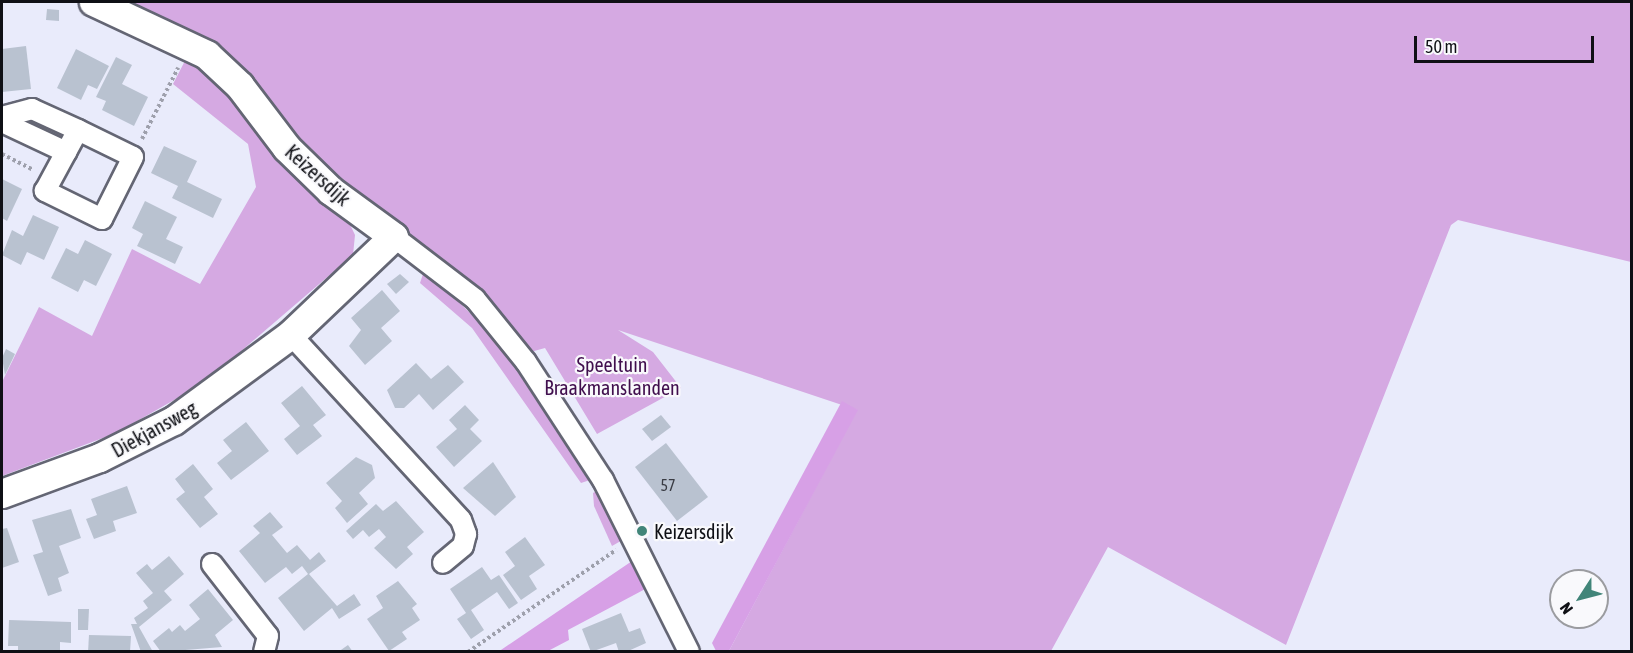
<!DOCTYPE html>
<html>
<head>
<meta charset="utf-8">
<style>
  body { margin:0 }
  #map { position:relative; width:1633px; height:653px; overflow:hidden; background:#e9ebfb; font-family:"Asap Condensed",sans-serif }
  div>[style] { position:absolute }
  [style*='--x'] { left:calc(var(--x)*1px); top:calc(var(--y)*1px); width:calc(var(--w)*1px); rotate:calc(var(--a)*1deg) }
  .green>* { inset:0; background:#d5a9e2 }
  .forest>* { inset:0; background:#d7a0e6 }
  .building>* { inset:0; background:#b9c2d0 }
  .path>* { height:4px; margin-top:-2px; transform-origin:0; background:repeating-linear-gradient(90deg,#9ea0ac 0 3px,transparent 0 6px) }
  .roads { filter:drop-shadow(2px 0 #646674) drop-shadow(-2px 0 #646674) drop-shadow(0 2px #646674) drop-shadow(0 -2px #646674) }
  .street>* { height:20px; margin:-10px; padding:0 10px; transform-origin:10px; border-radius:10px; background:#fff }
  .secondary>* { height:28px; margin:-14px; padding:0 14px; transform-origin:14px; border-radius:14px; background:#fff }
  .dots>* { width:16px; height:16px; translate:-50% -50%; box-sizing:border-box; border:3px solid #f9f9fc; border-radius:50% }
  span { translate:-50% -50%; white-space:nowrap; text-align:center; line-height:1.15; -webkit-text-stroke:4.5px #f9f9fc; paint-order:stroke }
  .number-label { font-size:16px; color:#3a3c44 }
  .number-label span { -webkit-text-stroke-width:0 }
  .street-label { font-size:20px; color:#0f1015 }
  .park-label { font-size:20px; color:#400e4d }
  .poi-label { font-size:20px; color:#0f1015 }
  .left { translate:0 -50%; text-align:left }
  .frame { position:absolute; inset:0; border:3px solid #0f1015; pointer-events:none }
  .north { position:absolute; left:1549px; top:569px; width:60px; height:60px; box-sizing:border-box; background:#f9f9fc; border:2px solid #9b9ca0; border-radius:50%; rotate:234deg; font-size:16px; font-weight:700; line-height:24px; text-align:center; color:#0f1015 }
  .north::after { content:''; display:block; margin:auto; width:21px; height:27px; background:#418579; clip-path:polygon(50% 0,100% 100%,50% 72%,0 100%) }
  .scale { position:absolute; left:1414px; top:36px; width:180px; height:27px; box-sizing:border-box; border:3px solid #0f1015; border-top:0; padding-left:8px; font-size:18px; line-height:21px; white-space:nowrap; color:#0f1015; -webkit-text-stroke:4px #f9f9fc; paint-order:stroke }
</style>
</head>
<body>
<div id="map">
  <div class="green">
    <div style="clip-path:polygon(114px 2px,1631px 2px,1631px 262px,1458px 220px,1451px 225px,1286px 645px,1108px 547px,1051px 651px,729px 651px,857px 410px,618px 330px,653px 352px,681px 388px,597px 434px,545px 348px,527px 353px,361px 206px,270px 114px)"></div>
    <div style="clip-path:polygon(188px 55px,210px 71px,346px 216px,355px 235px,353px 255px,204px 383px,116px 433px,2px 476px,2px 382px,39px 307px,92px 336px,132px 249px,200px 284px,256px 187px,248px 144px,173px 84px)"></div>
    <div style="clip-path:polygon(425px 268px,494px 337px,593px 479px,581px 483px,472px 328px,420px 283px)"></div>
    <div style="clip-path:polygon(600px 489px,626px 538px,612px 546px,594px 506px,593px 493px)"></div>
  </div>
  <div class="forest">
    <div style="clip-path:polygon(842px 401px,858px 410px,729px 651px,716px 651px,712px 643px)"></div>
    <div style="clip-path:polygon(635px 559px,649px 587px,568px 630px,569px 640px,548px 651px,498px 652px)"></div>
  </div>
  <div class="building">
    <div style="clip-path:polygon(47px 9px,59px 10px,59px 21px,46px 20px)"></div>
    <div style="clip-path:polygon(26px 46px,31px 89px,2px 92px,2px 49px)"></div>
    <div style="clip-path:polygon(76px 49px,109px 66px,97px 89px,88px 85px,81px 100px,57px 88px)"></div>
    <div style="clip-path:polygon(116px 57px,132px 65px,122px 84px,148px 97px,134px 126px,102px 110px,106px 101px,96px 97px)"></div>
    <div style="clip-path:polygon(164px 146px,197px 161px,187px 182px,222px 199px,213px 218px,172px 198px,178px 186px,151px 173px)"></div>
    <div style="clip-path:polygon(2px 179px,22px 189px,7px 221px,2px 218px)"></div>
    <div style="clip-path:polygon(145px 201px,177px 217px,166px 239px,183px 247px,175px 264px,137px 246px,143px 234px,132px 228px)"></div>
    <div style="clip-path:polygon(33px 215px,59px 227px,44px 260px,27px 252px,21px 265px,2px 255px,12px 230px,23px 236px)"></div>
    <div style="clip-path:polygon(85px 240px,112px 254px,96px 286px,84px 280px,78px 292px,51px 278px,66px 248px,78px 254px)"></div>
    <div style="clip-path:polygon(400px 274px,409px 282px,396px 294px,387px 284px)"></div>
    <div style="clip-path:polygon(382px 290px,400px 311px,381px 328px,392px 341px,365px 365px,349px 346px,361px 330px,351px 318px)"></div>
    <div style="clip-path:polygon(6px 349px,15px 354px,5px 375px,2px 358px)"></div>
    <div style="clip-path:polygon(416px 363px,431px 379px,448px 365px,464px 382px,433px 410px,419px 394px,404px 408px,395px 408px,387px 390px)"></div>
    <div style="clip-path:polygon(302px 386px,326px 415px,313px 425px,322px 436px,297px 455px,284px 439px,300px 426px,281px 403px)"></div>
    <div style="clip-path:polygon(465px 405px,479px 420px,470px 429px,482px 441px,454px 467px,436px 447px,457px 429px,449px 420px)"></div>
    <div style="clip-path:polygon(661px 415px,671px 427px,652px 441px,642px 429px)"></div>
    <div style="clip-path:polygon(246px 422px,269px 451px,231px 480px,217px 463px,232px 451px,223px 440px)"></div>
    <div style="clip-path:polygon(666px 443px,708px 497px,677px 521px,635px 467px)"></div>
    <div style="clip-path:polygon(356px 457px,372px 465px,375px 478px,359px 493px,368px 504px,347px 523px,335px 508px,342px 501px,326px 483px)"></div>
    <div style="clip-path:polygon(493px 462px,516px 497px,495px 516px,463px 488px)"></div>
    <div style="clip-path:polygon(193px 464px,213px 489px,204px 497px,218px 514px,200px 528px,176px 499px,185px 492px,175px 479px)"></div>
    <div style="clip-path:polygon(127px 486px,137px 513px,113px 521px,116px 531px,94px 539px,86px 519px,97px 515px,91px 499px)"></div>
    <div style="clip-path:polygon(396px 501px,424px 532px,407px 547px,413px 554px,396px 569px,374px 548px,386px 537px,379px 529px,369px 537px,363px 530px,353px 539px,346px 531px,376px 504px,383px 511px)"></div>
    <div style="clip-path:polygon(71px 509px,81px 538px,59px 546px,69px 573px,58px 578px,62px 591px,48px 596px,33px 555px,43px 552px,32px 520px)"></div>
    <div style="clip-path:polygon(270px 512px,283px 527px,272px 535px,287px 553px,297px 545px,310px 560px,319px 552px,326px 561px,309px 574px,337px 606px,354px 594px,361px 605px,339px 619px,332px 608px,304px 631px,278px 598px,308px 574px,302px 566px,292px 574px,286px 567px,265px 583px,239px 551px,260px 533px,253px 526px)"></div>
    <div style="clip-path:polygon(7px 528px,19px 562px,2px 568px,2px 529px)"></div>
    <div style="clip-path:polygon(525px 537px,545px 565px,529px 576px,537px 589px,521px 600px,503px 575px,515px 566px,505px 552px)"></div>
    <div style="clip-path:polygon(169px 556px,184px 574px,164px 591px,172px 600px,139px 627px,153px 652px,141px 652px,131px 624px,137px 624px,134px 618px,148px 608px,143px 601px,153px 593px,136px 573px,147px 564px,152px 570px)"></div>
    <div style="clip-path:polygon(482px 567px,491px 580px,499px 575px,518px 603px,509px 609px,497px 592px,471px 610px,484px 630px,471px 639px,457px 619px,466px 613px,450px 589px)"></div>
    <div style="clip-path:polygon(398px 581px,417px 604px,412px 608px,420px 620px,402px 632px,407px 639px,389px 651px,367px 619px,383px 608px,376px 596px)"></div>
    <div style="clip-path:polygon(208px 589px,233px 620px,215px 635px,222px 647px,161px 652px,153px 641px,169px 628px,172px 632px,180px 625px,185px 631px,200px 619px,189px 605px)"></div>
    <div style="clip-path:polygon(78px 609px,89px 609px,88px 630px,78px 630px)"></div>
    <div style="clip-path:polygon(621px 613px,629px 632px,640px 628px,646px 643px,626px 652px,619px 652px,616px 643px,591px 652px,582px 629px)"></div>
    <div style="clip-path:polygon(9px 620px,71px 622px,71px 643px,60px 642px,60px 652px,18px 652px,18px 646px,8px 646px)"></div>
    <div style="clip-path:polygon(89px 635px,131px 636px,130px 652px,88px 652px)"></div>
    <div style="clip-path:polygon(348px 645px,353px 652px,338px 652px)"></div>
  </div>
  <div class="path">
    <div style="--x:142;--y:139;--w:80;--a:-63.1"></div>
    <div style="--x:2;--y:154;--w:35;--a:27"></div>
    <div style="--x:468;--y:652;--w:180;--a:-34.6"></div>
  </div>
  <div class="roads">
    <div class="street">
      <div style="--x:2;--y:117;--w:31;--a:-15"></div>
      <div style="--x:32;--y:109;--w:51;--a:24.5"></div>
      <div style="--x:78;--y:130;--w:61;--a:26.1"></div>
      <div style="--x:133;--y:157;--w:69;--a:116.6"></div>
      <div style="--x:102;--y:219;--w:64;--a:-153.8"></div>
      <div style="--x:45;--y:191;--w:69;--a:-61.6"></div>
      <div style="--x:2;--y:122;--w:71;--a:25.1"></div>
      <div style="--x:394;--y:237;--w:102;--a:37.4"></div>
      <div style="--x:475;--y:299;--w:81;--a:51"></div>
      <div style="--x:526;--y:362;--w:141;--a:56.9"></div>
      <div style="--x:603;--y:480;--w:192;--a:63.4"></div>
      <div style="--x:291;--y:335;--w:251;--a:47.4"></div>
      <div style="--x:461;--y:520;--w:15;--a:70"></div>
      <div style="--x:466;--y:534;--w:12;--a:104"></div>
      <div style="--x:463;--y:546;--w:26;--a:140"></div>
      <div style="--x:212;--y:564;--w:91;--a:52.1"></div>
      <div style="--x:268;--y:636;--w:16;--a:104"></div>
    </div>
    <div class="secondary">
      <div style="--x:2;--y:494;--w:104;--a:-20.2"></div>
      <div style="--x:100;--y:458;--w:83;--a:-26.6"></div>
      <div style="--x:174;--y:421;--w:145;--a:-36.3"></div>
      <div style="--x:291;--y:335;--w:142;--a:-43.6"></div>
      <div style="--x:394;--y:237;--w:78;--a:-143.9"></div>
      <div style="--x:331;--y:191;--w:62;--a:-135.7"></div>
      <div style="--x:287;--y:148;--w:78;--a:-127.2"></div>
      <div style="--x:240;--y:86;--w:45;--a:-136.8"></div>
      <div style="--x:207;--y:55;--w:125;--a:-154.9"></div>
    </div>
  </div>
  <div class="dots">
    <div style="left:642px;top:531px;background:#418579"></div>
  </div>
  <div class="number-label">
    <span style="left:668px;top:485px">57</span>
  </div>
  <div class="street-label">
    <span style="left:318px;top:175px;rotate:42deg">Keizersdijk</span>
    <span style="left:154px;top:429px;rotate:-29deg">Diekjansweg</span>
  </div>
  <div class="park-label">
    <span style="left:612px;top:376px">Speeltuin<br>Braakmanslanden</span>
  </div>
  <div class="poi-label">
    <span class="left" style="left:654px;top:531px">Keizersdijk</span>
  </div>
  <div class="frame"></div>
  <div class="north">N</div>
  <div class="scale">50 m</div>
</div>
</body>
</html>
